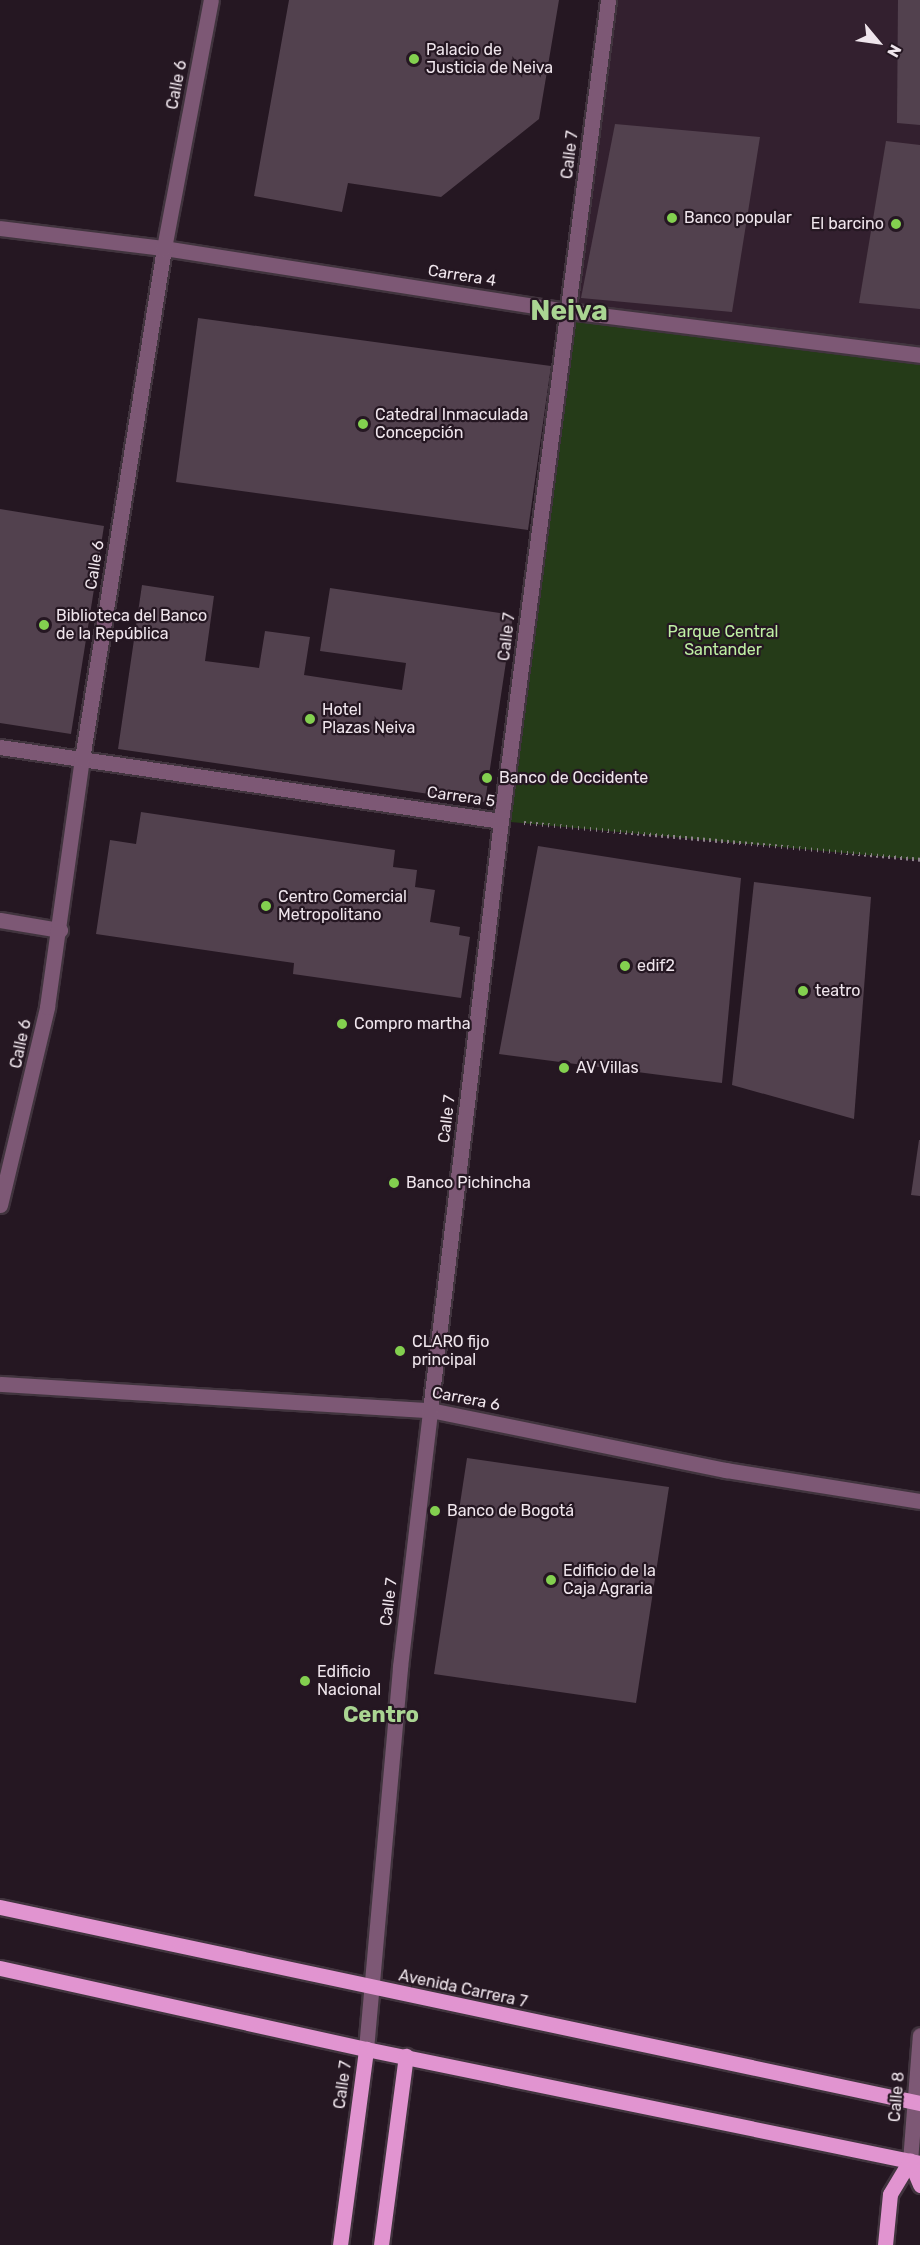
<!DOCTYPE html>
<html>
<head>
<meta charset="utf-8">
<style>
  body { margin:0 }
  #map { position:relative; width:920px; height:2245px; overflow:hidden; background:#251722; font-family:Rubik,sans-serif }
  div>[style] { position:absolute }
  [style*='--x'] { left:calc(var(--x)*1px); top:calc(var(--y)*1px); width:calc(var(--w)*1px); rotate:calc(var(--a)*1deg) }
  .built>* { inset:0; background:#33202f }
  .green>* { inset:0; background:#253b18 }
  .building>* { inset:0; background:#52414e }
  .path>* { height:4px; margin-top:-2px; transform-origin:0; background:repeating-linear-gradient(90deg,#8e828b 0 1.5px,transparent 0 6px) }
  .roads { filter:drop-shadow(2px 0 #41343e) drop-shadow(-2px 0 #41343e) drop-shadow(0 2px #41343e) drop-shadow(0 -2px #41343e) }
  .minor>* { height:15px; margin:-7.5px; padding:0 7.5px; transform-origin:7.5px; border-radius:7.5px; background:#7d5875 }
  .major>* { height:15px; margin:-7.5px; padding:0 7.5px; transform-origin:7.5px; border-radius:7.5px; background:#e194d0 }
  .dots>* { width:16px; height:16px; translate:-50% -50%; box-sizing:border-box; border:3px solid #251722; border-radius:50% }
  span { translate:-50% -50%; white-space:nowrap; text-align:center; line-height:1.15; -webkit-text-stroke:4.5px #251722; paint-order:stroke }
  .poi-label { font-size:16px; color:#efe5ec }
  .left { translate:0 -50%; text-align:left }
  .right { translate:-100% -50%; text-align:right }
  .street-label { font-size:16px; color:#efe5ec }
  .park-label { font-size:16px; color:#beefa3 }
  .district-label { font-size:22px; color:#aad592; font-weight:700 }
  .town-label { font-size:28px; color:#aad592; font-weight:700 }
  .north { position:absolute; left:848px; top:12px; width:60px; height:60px; -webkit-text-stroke:4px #251722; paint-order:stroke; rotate:119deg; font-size:16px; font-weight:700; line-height:24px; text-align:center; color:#efe5ec }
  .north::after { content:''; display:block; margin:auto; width:21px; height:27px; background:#efe5ec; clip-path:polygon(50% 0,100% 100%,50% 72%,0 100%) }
</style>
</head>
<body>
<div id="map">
  <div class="built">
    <div style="clip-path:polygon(608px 0,920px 0,920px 355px,568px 311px)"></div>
  </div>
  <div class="green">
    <div style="clip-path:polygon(568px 311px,920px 355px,920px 860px,501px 821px)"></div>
  </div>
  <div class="building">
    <div style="clip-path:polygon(289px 0,559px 0,539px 119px,441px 197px,348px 183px,342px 212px,254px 196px)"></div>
    <div style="clip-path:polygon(898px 0,920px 0,920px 125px,897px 123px)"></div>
    <div style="clip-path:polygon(615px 124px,760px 137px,732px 312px,581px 298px)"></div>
    <div style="clip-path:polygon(886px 141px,920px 145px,920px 309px,859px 303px)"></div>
    <div style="clip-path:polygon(198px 318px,551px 366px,528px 530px,176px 482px)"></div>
    <div style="clip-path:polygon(0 509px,104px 526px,71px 734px,0 723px)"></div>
    <div style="clip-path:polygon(142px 585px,214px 596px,205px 661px,259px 668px,265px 631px,310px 637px,304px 675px,402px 690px,406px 663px,320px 651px,330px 588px,513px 615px,485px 802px,118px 749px)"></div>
    <div style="clip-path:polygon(141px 812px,395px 850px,393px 867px,417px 870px,415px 887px,435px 890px,430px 922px,460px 927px,459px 935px,470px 937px,461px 998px,293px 974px,294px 963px,96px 934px,110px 840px,136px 844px)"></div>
    <div style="clip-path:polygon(538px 846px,741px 878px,722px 1083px,499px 1054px)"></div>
    <div style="clip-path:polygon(754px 882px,871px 897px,854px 1119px,732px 1085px)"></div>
    <div style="clip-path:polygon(919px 1140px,920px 1140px,920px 1196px,911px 1195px)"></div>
    <div style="clip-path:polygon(467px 1458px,669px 1487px,636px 1703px,434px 1674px)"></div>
  </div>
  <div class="path">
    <div style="--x:524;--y:823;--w:398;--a:5.3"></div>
  </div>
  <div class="roads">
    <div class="minor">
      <div style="--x:0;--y:228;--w:165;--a:7"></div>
      <div style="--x:164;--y:248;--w:409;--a:8.9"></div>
      <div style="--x:568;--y:311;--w:355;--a:7.1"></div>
      <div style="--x:0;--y:747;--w:506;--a:8.4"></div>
      <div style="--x:0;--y:920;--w:61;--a:9.5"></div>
      <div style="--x:0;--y:1205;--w:204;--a:-76.6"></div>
      <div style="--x:47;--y:1007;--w:250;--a:-82"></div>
      <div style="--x:82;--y:759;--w:518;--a:-80.88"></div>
      <div style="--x:164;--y:248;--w:252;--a:-79.3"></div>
      <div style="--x:0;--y:1384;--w:431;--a:3.5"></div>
      <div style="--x:430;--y:1410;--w:302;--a:11.5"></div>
      <div style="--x:726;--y:1470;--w:196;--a:9.1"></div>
      <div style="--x:366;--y:2049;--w:384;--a:-84.9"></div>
      <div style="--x:400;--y:1667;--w:259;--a:-83.3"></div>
      <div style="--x:430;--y:1410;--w:593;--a:-83.13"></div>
      <div style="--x:501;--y:821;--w:828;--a:-82.57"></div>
      <div style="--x:910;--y:2161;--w:126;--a:-85.5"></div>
    </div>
    <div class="major">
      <div style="--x:0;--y:1907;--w:941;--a:12.03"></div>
      <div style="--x:0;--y:1968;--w:375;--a:12.5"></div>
      <div style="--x:366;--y:2049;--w:566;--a:11.63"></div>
      <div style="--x:910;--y:2161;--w:26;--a:67"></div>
      <div style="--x:340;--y:2245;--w:198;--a:-82.4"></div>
      <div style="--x:381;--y:2245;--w:191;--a:-82.5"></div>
      <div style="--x:885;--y:2245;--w:51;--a:-84.4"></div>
      <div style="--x:890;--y:2194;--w:39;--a:-59"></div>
    </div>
  </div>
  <div class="dots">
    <div style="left:414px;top:59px;background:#83d04f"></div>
    <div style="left:672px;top:218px;background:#83d04f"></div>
    <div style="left:896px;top:224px;background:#83d04f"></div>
    <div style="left:363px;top:424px;background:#83d04f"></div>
    <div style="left:44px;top:625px;background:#83d04f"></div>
    <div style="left:310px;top:719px;background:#83d04f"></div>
    <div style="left:487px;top:778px;background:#83d04f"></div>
    <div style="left:266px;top:906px;background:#83d04f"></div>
    <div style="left:625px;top:966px;background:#83d04f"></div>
    <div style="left:803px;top:991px;background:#83d04f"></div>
    <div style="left:342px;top:1024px;background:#83d04f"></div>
    <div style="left:564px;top:1068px;background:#83d04f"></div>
    <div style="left:394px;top:1183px;background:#83d04f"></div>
    <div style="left:400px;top:1351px;background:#83d04f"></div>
    <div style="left:435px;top:1511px;background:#83d04f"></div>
    <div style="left:551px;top:1580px;background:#83d04f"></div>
    <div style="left:305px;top:1681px;background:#83d04f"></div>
  </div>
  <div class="poi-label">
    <span class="left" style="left:426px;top:59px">Palacio de<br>Justicia de Neiva</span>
    <span class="left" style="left:684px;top:218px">Banco popular</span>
    <span class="right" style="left:884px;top:224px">El barcino</span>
    <span class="left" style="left:375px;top:424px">Catedral Inmaculada<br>Concepción</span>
    <span class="left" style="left:56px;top:625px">Biblioteca del Banco<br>de la República</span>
    <span class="left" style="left:322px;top:719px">Hotel<br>Plazas Neiva</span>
    <span class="left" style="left:499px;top:778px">Banco de Occidente</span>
    <span class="left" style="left:278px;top:906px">Centro Comercial<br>Metropolitano</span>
    <span class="left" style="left:637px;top:966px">edif2</span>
    <span class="left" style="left:815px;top:991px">teatro</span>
    <span class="left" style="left:354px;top:1024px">Compro martha</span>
    <span class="left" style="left:576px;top:1068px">AV Villas</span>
    <span class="left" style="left:406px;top:1183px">Banco Pichincha</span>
    <span class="left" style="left:412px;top:1351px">CLARO fijo<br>principal</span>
    <span class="left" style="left:447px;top:1511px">Banco de Bogotá</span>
    <span class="left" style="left:563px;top:1580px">Edificio de la<br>Caja Agraria</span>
    <span class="left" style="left:317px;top:1681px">Edificio<br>Nacional</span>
  </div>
  <div class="street-label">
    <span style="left:177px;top:85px;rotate:-79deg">Calle 6</span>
    <span style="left:570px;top:155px;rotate:-83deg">Calle 7</span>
    <span style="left:462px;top:276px;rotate:9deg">Carrera 4</span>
    <span style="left:95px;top:565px;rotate:-81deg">Calle 6</span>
    <span style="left:507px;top:637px;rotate:-83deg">Calle 7</span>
    <span style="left:461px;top:797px;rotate:8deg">Carrera 5</span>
    <span style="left:21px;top:1044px;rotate:-78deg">Calle 6</span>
    <span style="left:447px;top:1119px;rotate:-83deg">Calle 7</span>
    <span style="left:466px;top:1399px;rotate:11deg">Carrera 6</span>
    <span style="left:389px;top:1602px;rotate:-83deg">Calle 7</span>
    <span style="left:463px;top:1989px;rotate:12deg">Avenida Carrera 7</span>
    <span style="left:343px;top:2085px;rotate:-82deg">Calle 7</span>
    <span style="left:897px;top:2097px;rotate:-85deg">Calle 8</span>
  </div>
  <div class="park-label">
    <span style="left:723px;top:641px">Parque Central<br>Santander</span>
  </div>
  <div class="district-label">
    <span style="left:381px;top:1715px">Centro</span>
  </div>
  <div class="town-label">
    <span style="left:569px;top:311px">Neiva</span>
  </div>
  <div class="north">N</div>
</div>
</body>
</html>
